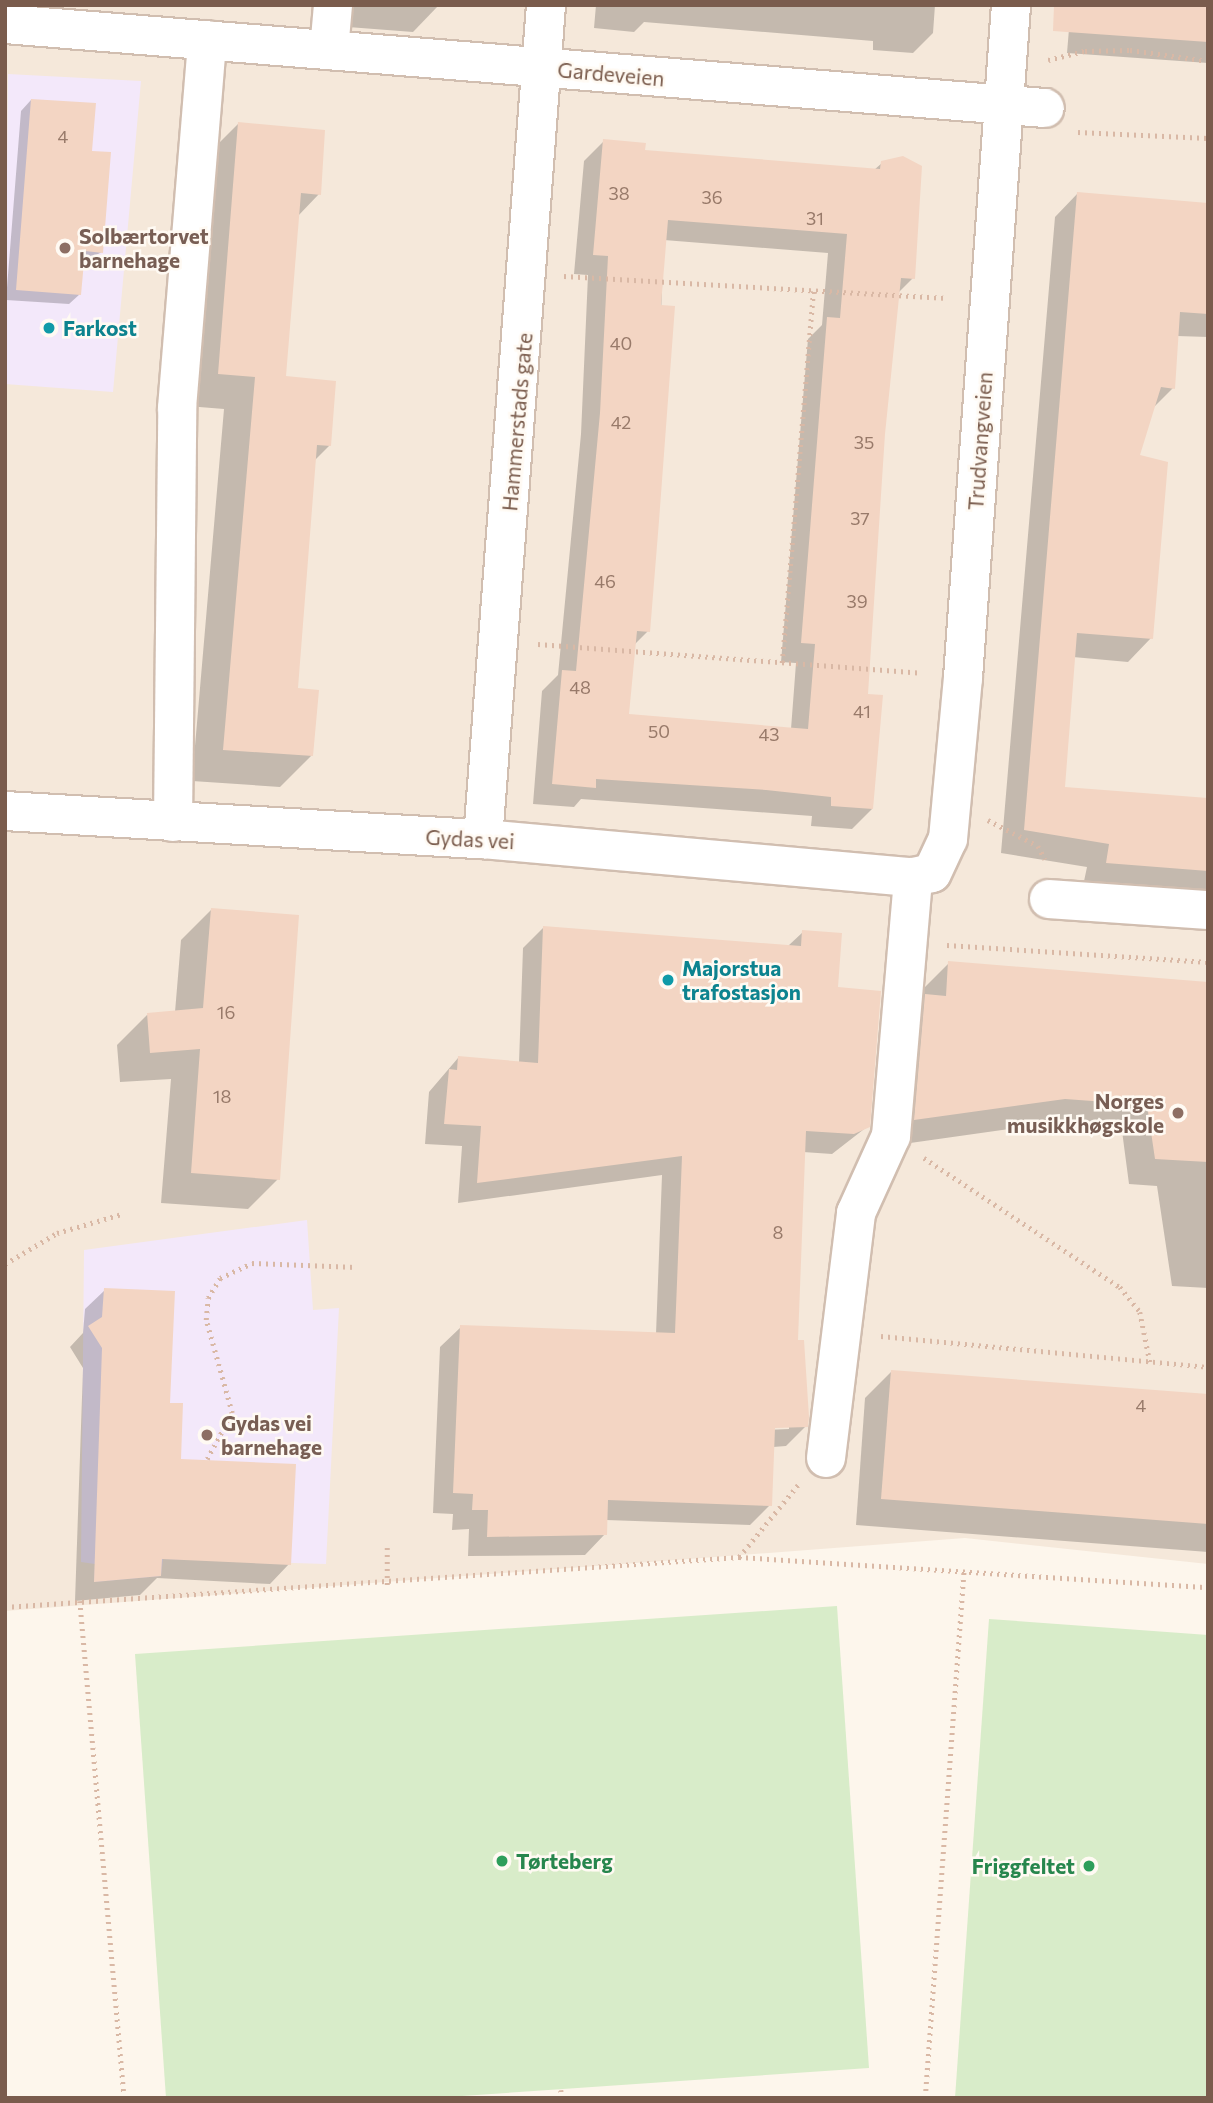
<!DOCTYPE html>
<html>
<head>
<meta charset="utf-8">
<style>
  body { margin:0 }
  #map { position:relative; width:1213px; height:2103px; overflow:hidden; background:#fdf6ec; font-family:Commissioner,sans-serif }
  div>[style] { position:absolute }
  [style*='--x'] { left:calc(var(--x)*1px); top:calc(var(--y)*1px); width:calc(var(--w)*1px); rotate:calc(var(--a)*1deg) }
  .residential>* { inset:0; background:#f5e8da }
  .education>* { inset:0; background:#f3e8fa }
  .green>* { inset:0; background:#d8ecc9 }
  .shadow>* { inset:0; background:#0003 }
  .building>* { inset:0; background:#f3d5c3 }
  .path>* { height:4.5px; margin-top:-2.25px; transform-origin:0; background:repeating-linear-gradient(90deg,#d9b8a5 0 2px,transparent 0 7px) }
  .roads { filter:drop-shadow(2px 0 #d1beb0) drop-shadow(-2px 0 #d1beb0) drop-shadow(0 2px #d1beb0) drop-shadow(0 -2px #d1beb0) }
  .minor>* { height:38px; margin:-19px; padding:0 19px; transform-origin:19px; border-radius:19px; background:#fff }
  .dots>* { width:19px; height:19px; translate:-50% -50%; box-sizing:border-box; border:4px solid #fffaf3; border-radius:50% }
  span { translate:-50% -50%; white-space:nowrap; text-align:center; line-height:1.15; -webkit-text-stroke:5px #fffaf3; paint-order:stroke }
  .number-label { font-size:18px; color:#987a6a }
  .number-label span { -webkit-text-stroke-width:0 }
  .street-label { font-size:21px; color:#7a5c4d }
  .education-label { font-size:21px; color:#785e54; font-weight:700 }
  .left { translate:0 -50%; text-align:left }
  .right { translate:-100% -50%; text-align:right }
  .culture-label { font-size:21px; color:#0d838f; font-weight:700 }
  .leisure-label { font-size:21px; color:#27864d; font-weight:700 }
  .frame { position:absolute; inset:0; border:7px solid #7a5c4d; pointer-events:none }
</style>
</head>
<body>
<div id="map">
  <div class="residential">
    <div style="clip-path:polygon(5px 5px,1208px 5px,1208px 1564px,965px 1538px,5px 1611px)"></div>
  </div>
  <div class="education">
    <div style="clip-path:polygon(8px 74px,141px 81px,113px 392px,5px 384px)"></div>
    <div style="clip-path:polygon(307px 1220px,313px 1310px,339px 1308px,326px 1564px,163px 1559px,161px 1576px,94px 1582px,95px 1564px,81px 1562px,84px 1250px)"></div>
  </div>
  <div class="green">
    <div style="clip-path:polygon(837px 1606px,869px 2068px,433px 2098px,166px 2098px,135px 1654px)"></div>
    <div style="clip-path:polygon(989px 1619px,1208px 1635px,1208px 2098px,955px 2098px)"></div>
  </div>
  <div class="shadow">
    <div style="clip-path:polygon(337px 5px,439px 5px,413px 32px,335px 26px)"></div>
    <div style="clip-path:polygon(596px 5px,935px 5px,933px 33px,913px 53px,873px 50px,873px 41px,644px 22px,634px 32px,594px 28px)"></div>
    <div style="clip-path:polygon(1071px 5px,1208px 5px,1208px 63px,1067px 53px)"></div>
    <div style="clip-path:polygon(31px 100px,90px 153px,102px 252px,82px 262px,80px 294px,69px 304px,6px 300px,21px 111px)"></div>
    <div style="clip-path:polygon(238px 124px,319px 194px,297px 217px,284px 378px,330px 445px,314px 461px,296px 690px,312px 755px,280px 787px,192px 781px,224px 409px,187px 406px,206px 156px)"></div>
    <div style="clip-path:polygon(evenodd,604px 141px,643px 152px,874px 170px,882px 163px,913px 278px,897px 294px,883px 434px,866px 695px,872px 809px,852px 829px,811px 826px,812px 816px,581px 799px,574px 807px,533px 804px,542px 691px,558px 675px,581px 434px,588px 275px,574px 274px,584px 161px,604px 141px,664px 240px,828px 253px,822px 325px,808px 339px,781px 662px,796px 663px,791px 729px,627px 715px,634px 645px,648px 631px,664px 240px)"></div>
    <div style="clip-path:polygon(1078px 193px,1208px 204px,1208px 337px,1177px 336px,1173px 388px,1152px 409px,1138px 456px,1151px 638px,1128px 662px,1073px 657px,1063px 788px,1208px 800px,1208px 896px,1083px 886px,1087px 867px,1001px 853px,1055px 217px)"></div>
    <div style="clip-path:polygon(211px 910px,278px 1179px,248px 1209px,161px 1203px,171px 1079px,120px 1082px,117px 1045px,147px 1015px,175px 1012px,181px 940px)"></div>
    <div style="clip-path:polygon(evenodd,544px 927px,788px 946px,803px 932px,836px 989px,868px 1126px,832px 1154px,803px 1152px,796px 1342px,806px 1426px,786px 1446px,773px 1447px,770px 1505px,750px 1525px,606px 1520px,605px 1534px,585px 1555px,468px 1556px,469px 1529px,452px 1530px,453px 1514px,433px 1513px,440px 1347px,461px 1327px,656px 1334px,662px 1175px,458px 1203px,462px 1146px,425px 1144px,429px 1092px,458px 1058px,519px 1063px,523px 948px,544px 927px,766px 1426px,789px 1426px,789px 1429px,766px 1430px,766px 1426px)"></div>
    <div style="clip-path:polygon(949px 963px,1208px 984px,1208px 1288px,1172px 1286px,1157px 1186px,1129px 1184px,1122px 1131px,1038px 1125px,889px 1146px,922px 990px)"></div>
    <div style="clip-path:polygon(105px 1290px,168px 1404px,179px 1461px,289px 1564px,270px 1584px,157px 1578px,140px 1595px,75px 1601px,83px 1368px,70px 1347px,83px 1333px,85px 1309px)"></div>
    <div style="clip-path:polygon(892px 1371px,1208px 1395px,1208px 1552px,856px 1525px,865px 1398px)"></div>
    <div style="clip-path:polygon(5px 1473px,7px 1503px,5px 1537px)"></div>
  </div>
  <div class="building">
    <div style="clip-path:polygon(1054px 5px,1208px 5px,1208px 42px,1053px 31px)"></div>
    <div style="clip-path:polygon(31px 99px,96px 103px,92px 151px,111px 152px,103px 253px,85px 251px,81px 295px,16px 290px)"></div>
    <div style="clip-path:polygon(238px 122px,325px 130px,321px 195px,301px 193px,286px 376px,336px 381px,331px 446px,317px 445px,298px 688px,319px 690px,313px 756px,223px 750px,255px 377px,218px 374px)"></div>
    <div style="clip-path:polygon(evenodd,603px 139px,646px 143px,645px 150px,880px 169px,881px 161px,903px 156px,922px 166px,915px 279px,901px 278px,885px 434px,868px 694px,883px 695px,873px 809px,831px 806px,831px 797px,766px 790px,596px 779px,596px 788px,552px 784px,562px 670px,576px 671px,600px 413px,608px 256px,593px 255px,603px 139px,668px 220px,847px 234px,840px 318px,827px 317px,801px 643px,815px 644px,808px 729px,629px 714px,637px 631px,650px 632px,659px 521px,675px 306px,661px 305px,668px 220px)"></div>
    <div style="clip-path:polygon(1077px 192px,1208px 203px,1208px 314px,1180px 312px,1175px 389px,1161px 387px,1140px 455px,1168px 462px,1153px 639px,1077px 633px,1065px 787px,1208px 798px,1208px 871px,1106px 863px,1109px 844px,1024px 830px)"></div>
    <div style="clip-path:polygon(211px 908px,299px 915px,280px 1180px,191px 1173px,200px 1049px,150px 1053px,147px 1013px,203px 1008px)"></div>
    <div style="clip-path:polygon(543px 926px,801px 946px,802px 930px,842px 933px,838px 987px,881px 991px,870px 1127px,854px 1134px,806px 1131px,798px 1340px,804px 1340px,809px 1417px,808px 1427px,775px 1428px,772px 1506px,608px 1500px,607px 1535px,487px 1537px,488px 1510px,472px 1510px,473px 1494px,453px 1493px,460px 1325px,675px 1333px,682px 1156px,477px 1183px,481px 1126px,444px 1124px,449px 1069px,457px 1070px,458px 1056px,538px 1063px)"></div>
    <div style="clip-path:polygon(948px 961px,1208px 982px,1208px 1162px,1155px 1159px,1147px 1105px,1065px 1099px,914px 1120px,925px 994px,946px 996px)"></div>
    <div style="clip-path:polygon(104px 1288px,175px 1291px,170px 1403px,183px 1403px,181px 1459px,296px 1464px,291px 1565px,162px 1559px,161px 1576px,94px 1582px,102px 1348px,88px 1326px,102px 1317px)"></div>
    <div style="clip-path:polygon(891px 1370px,1208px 1394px,1208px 1524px,881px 1499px)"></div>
  </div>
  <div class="path">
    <div style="--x:1048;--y:60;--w:38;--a:-14"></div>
    <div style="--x:1085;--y:51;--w:45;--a:-1.3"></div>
    <div style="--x:1130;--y:50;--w:79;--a:8"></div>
    <div style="--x:1078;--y:132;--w:130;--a:2.6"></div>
    <div style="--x:564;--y:276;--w:384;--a:3.3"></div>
    <div style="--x:538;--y:644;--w:384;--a:4.3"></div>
    <div style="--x:782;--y:663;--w:373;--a:-85.2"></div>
    <div style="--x:988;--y:820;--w:56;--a:27.5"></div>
    <div style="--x:1038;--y:846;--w:15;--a:62"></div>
    <div style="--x:947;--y:945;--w:262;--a:3.7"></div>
    <div style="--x:924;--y:1158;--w:235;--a:33.4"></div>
    <div style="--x:1120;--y:1287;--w:32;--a:51"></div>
    <div style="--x:1140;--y:1312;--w:51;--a:78.7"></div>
    <div style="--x:5;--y:1264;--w:61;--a:-30.8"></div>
    <div style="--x:57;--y:1233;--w:68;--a:-16.3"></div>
    <div style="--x:881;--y:1336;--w:328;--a:5.4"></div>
    <div style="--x:207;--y:1459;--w:52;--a:-61.5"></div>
    <div style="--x:232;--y:1413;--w:97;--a:-105.6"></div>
    <div style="--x:206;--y:1320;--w:22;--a:-85"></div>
    <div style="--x:208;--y:1298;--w:23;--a:-59"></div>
    <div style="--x:220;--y:1278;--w:35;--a:-25"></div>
    <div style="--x:252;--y:1263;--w:104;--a:2.2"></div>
    <div style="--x:739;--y:1557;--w:93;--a:-50.7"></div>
    <div style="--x:387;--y:1585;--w:41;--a:-90"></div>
    <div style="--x:80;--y:1601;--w:499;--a:84.9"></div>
    <div style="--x:5;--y:1607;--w:736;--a:-3.9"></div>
    <div style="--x:739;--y:1557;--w:470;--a:3.7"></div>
    <div style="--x:561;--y:2090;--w:8;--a:83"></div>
    <div style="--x:925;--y:2098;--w:531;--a:-85.79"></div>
  </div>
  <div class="roads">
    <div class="minor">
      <div style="--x:5;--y:24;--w:1043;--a:4.62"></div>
      <div style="--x:329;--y:50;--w:45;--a:-84.9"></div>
      <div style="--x:5;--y:811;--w:479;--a:3.4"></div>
      <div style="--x:483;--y:839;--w:432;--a:5.1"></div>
      <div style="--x:913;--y:877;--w:19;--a:-12"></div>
      <div style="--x:932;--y:873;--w:38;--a:-65"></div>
      <div style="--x:948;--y:839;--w:162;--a:-84.7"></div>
      <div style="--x:963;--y:678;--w:675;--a:-85.92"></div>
      <div style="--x:173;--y:822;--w:414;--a:-89.4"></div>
      <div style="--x:177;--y:408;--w:369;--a:-85.3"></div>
      <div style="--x:483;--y:839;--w:836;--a:-85.68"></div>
      <div style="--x:1049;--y:899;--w:159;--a:4"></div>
      <div style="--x:826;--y:1458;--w:247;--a:-83"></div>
      <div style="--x:856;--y:1213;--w:85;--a:-65.6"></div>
      <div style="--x:891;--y:1136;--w:260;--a:-85.1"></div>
    </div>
  </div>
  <div class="dots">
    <div style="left:65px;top:248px;background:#8d6e63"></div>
    <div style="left:49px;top:328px;background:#0f9aa8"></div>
    <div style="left:668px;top:980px;background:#0f9aa8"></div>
    <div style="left:1178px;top:1113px;background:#8d6e63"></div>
    <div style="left:207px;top:1435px;background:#8d6e63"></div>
    <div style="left:502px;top:1861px;background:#2e9e5b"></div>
    <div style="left:1089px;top:1866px;background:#2e9e5b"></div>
  </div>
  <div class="number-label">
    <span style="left:63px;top:136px">4</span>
    <span style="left:619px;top:193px">38</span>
    <span style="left:712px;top:197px">36</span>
    <span style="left:815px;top:218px">31</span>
    <span style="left:621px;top:343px">40</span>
    <span style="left:621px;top:422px">42</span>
    <span style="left:864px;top:442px">35</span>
    <span style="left:860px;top:518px">37</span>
    <span style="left:605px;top:581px">46</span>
    <span style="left:857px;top:601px">39</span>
    <span style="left:580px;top:687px">48</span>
    <span style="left:862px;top:711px">41</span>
    <span style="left:659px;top:731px">50</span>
    <span style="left:769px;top:734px">43</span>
    <span style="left:226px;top:1012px">16</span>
    <span style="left:222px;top:1096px">18</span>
    <span style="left:778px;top:1232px">8</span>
    <span style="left:1141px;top:1405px">4</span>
  </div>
  <div class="street-label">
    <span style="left:611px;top:74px;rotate:5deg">Gardeveien</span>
    <span style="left:517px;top:422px;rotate:-85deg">Hammerstads gate</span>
    <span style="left:980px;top:441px;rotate:-86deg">Trudvangveien</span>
    <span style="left:470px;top:839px;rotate:3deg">Gydas vei</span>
  </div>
  <div class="education-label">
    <span class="left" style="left:79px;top:248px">Solbærtorvet<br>barnehage</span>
    <span class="right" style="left:1164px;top:1113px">Norges<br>musikkhøgskole</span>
    <span class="left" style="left:221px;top:1435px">Gydas vei<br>barnehage</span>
  </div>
  <div class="culture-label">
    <span class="left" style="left:63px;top:328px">Farkost</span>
    <span class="left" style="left:682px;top:980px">Majorstua<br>trafostasjon</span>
  </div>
  <div class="leisure-label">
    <span class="left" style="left:516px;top:1861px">Tørteberg</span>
    <span class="right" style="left:1075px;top:1866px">Friggfeltet</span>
  </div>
  <div class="frame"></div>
</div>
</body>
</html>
